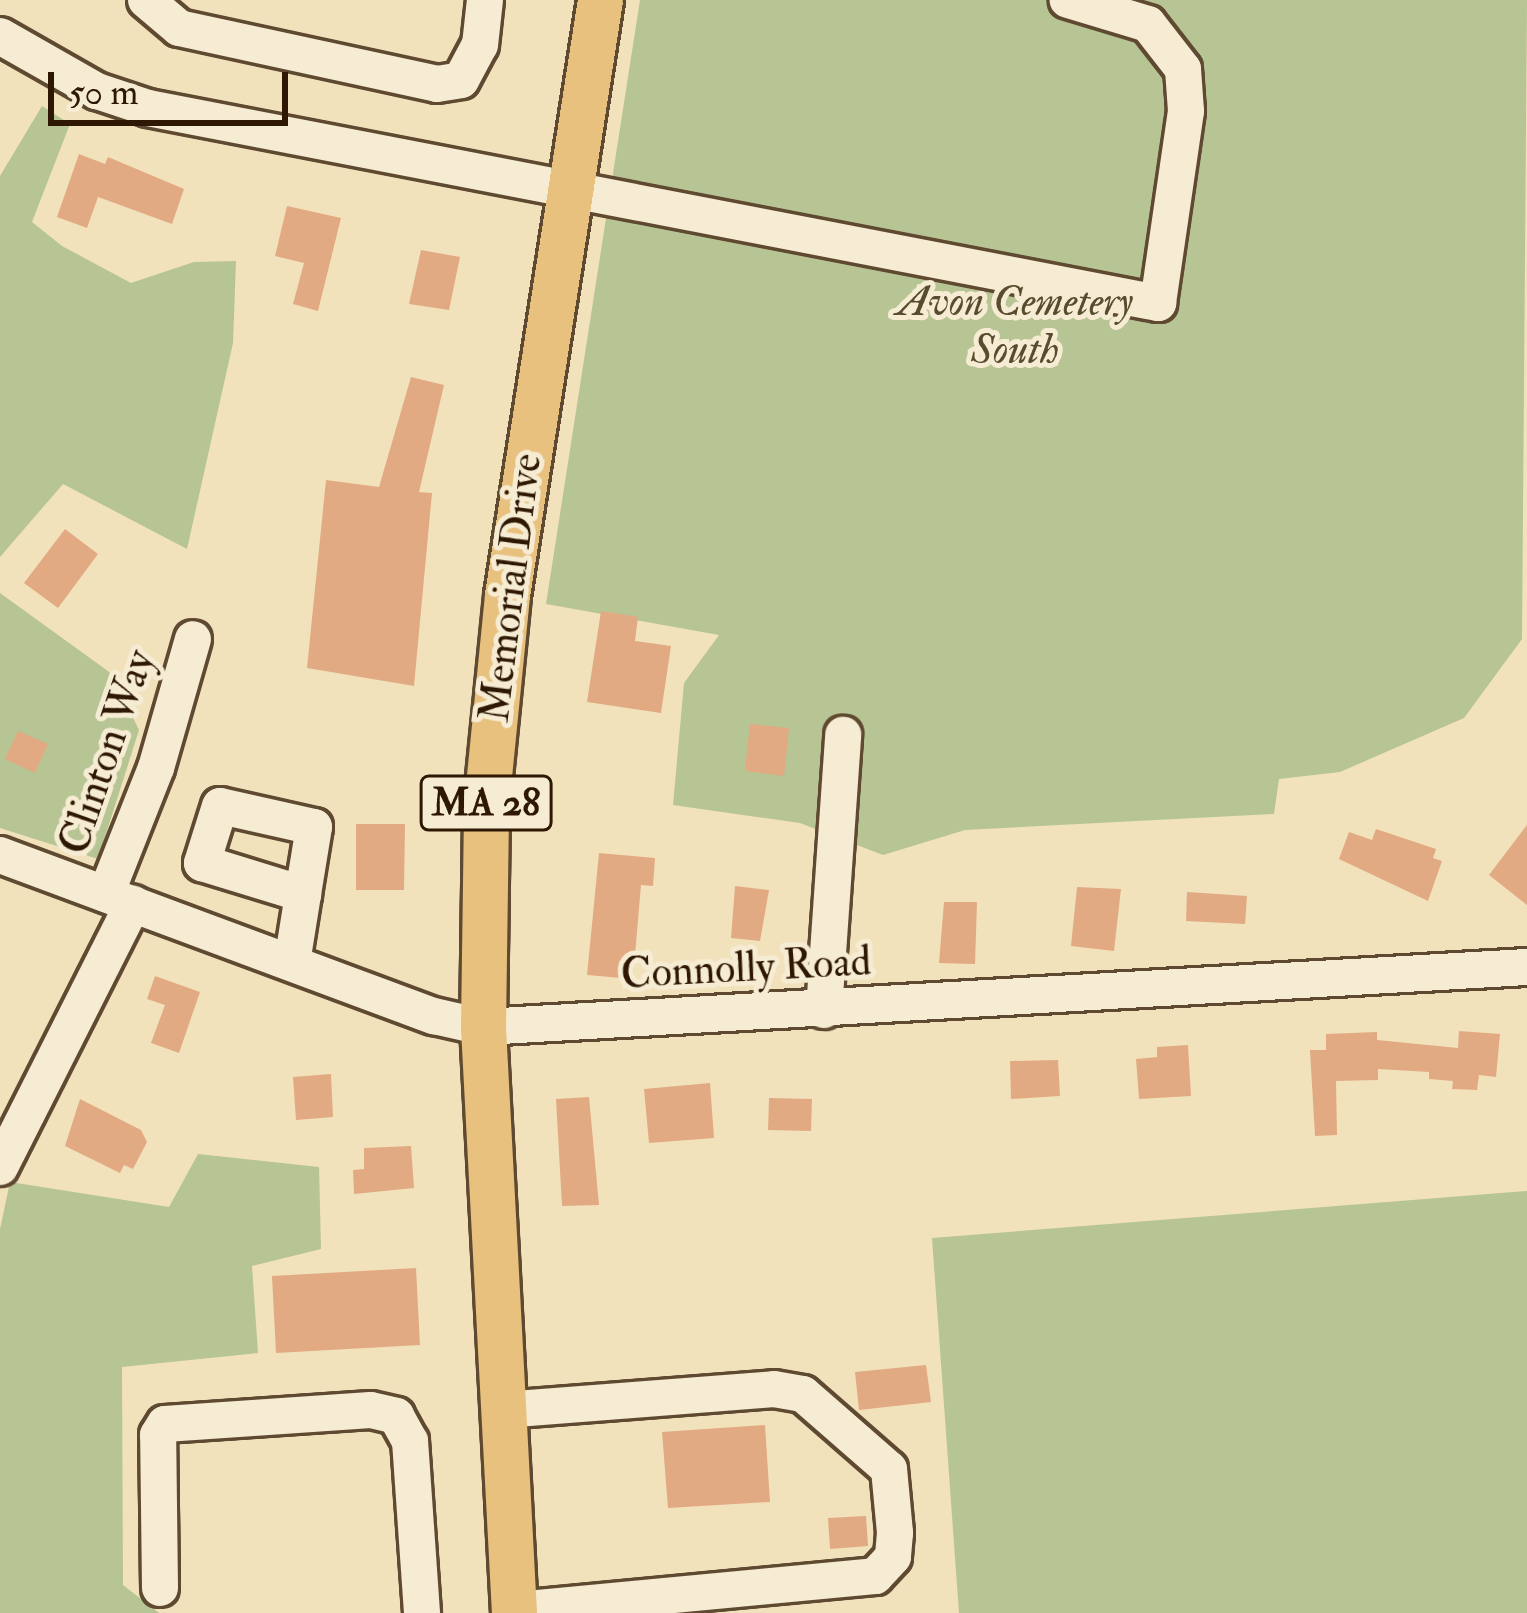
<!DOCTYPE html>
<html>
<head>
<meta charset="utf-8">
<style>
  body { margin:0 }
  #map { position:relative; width:1527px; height:1613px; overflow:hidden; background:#f1e2bc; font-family:"IM FELL Double Pica",serif }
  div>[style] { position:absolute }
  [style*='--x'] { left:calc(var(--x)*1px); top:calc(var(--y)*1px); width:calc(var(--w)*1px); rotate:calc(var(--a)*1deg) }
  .green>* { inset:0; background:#b7c493 }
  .building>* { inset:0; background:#e2aa82 }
  .roads { filter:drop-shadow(3px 0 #5f4a31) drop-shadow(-3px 0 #5f4a31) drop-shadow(0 3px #5f4a31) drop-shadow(0 -3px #5f4a31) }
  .minor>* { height:36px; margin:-18px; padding:0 18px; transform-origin:18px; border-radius:18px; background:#f6ecd3 }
  .major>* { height:45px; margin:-22.5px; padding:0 22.5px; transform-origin:22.5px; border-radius:22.5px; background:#e8c17e }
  span { translate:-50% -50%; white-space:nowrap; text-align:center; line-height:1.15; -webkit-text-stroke:10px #f6ecd3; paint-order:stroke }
  .shield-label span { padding:3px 9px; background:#f6ecd3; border:3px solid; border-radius:9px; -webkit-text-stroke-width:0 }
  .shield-label { font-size:39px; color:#2e1803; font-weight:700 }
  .park-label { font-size:42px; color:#574c2e; font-style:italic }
  .street-label { font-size:42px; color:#2e1803 }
  .scale { position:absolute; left:48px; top:72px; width:240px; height:54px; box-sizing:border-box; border:6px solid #2e1803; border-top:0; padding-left:15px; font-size:36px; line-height:42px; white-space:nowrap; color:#2e1803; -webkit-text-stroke:9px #f6ecd3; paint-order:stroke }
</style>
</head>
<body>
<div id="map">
  <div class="green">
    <div style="clip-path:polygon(640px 0,1527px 0,1522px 639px,1464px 718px,1340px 772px,1279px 779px,1274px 814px,965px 830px,883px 855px,800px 823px,673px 805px,684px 683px,719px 635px,546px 604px)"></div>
    <div style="clip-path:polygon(42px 106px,70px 124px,32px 222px,62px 246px,131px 283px,194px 262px,236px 261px,233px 343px,187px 549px,63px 484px,0 557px,0 176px)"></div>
    <div style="clip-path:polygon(0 593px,112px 674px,139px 730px,98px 859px,0 828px)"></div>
    <div style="clip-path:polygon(198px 1154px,319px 1167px,321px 1249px,252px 1266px,258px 1353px,122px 1367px,123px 1585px,159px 1613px,0 1613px,0 1229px,10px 1182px,169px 1207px)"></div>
    <div style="clip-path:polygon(1527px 1191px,1527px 1613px,959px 1613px,932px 1238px)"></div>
  </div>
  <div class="building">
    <div style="clip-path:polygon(79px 154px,105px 164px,108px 157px,184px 189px,172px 224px,98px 197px,87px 228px,57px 217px)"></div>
    <div style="clip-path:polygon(287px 206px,341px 218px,318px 311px,293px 304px,304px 263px,275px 256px)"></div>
    <div style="clip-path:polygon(421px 250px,460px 257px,449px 310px,409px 304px)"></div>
    <div style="clip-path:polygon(411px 377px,444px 385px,419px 492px,432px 493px,414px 686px,307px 668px,326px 480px,379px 487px)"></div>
    <div style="clip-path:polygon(65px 529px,98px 554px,58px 608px,24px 583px)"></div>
    <div style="clip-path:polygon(601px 611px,638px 617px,635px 641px,671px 646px,661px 713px,587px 702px)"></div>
    <div style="clip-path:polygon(750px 724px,789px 728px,784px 776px,745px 771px)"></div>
    <div style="clip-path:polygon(18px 731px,48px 744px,35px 773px,5px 759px)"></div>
    <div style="clip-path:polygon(356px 824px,405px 824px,404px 890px,356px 890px)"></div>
    <div style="clip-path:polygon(1527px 825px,1527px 905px,1489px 875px)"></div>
    <div style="clip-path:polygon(1376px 829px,1436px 849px,1433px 858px,1442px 861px,1428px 901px,1339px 859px,1349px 832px,1372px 840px)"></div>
    <div style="clip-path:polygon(599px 853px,655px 858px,653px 886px,641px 885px,633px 979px,587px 975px)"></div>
    <div style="clip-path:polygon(735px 886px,769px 890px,760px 941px,731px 938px)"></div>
    <div style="clip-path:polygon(1077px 887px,1121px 889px,1114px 951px,1071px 946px)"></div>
    <div style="clip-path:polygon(1187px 892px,1247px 896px,1245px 924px,1186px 921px)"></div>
    <div style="clip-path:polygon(944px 902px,977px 902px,975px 964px,939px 963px)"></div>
    <div style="clip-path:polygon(155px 976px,200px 992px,179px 1053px,151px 1043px,165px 1005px,147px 999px)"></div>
    <div style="clip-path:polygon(1459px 1031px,1500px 1034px,1496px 1077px,1479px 1075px,1477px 1090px,1452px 1089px,1453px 1081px,1429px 1079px,1429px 1072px,1378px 1069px,1378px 1080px,1336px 1081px,1337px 1135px,1315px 1136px,1310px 1050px,1326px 1050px,1326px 1034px,1377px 1032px,1377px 1040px,1458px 1048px)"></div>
    <div style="clip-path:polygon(1188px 1045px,1191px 1096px,1139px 1099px,1136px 1059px,1157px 1057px,1157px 1047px)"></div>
    <div style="clip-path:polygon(1058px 1060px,1060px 1096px,1011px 1099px,1010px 1061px)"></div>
    <div style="clip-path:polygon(331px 1074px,333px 1117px,296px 1120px,293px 1077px)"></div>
    <div style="clip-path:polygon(710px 1083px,714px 1138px,649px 1143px,644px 1089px)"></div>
    <div style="clip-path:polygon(589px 1097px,599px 1205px,562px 1206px,556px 1099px)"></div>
    <div style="clip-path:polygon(769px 1098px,812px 1099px,811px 1131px,768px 1130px)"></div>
    <div style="clip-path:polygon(80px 1099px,141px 1130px,147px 1142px,133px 1169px,124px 1165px,120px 1173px,65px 1146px)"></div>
    <div style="clip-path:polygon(411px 1146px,414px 1188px,354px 1194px,353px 1170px,364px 1169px,364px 1148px)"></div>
    <div style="clip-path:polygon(416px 1268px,420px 1345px,276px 1353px,272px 1276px)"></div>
    <div style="clip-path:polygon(926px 1365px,931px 1402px,859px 1410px,855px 1372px)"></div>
    <div style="clip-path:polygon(765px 1425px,770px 1502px,668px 1508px,662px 1432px)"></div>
    <div style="clip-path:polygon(866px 1516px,868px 1546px,830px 1549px,828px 1518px)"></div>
  </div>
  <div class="roads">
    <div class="minor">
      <div style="--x:146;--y:0;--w:43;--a:40.3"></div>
      <div style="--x:179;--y:28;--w:264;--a:12.2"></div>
      <div style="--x:437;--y:84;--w:24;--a:-9"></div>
      <div style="--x:461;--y:80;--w:40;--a:-62"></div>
      <div style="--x:480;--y:45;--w:45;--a:-83.7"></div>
      <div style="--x:0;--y:36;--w:112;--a:29.6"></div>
      <div style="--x:97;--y:91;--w:54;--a:18.4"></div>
      <div style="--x:148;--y:108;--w:1029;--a:10.93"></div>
      <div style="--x:1158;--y:303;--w:194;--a:-81.7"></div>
      <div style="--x:1186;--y:111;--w:42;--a:-94.1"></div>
      <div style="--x:1183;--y:69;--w:57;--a:-127.9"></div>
      <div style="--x:1148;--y:24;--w:84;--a:-163.3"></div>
      <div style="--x:0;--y:855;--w:463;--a:20.4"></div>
      <div style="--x:434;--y:1016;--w:50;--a:12.7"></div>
      <div style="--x:483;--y:1027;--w:1046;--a:-3.29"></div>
      <div style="--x:106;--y:894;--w:136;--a:-68.4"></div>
      <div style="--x:156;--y:768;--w:134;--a:-74"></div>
      <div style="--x:292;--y:963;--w:70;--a:-80.9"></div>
      <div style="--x:303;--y:894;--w:68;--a:-80.7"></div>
      <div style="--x:314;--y:827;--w:96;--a:-167.4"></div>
      <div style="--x:220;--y:806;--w:60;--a:107.5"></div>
      <div style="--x:202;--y:863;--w:106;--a:17.1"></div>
      <div style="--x:824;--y:1010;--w:276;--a:-86"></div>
      <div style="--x:0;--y:1167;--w:295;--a:-63.2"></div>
      <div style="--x:503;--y:1410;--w:272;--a:-4.4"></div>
      <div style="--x:774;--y:1389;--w:29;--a:10"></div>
      <div style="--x:803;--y:1394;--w:114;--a:41.1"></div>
      <div style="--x:889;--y:1469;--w:64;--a:84.6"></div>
      <div style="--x:895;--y:1533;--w:24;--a:95"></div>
      <div style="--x:893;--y:1557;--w:26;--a:133"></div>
      <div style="--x:875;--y:1576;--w:363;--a:174.6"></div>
      <div style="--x:160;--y:1588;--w:153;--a:-90.7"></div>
      <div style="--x:158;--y:1435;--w:13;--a:-58"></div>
      <div style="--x:165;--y:1424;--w:206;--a:-3.9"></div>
      <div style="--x:371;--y:1410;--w:26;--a:13"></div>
      <div style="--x:396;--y:1416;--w:29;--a:61"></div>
      <div style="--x:410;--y:1441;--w:172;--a:86"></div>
    </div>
    <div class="major">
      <div style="--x:514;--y:1613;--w:587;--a:-93.03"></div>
      <div style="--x:483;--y:1027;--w:221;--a:-89.2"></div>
      <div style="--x:486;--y:806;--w:212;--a:-84.3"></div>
      <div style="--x:507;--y:595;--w:602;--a:-81.12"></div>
    </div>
  </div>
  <div class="shield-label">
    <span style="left:486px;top:803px">MA 28</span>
  </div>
  <div class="park-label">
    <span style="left:1015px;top:326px">Avon Cemetery<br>South</span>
  </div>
  <div class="street-label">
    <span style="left:511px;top:588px;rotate:-83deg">Memorial Drive</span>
    <span style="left:107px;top:752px;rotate:-71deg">Clinton Way</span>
    <span style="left:746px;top:968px;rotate:-3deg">Connolly Road</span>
  </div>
  <div class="scale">50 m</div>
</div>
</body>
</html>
